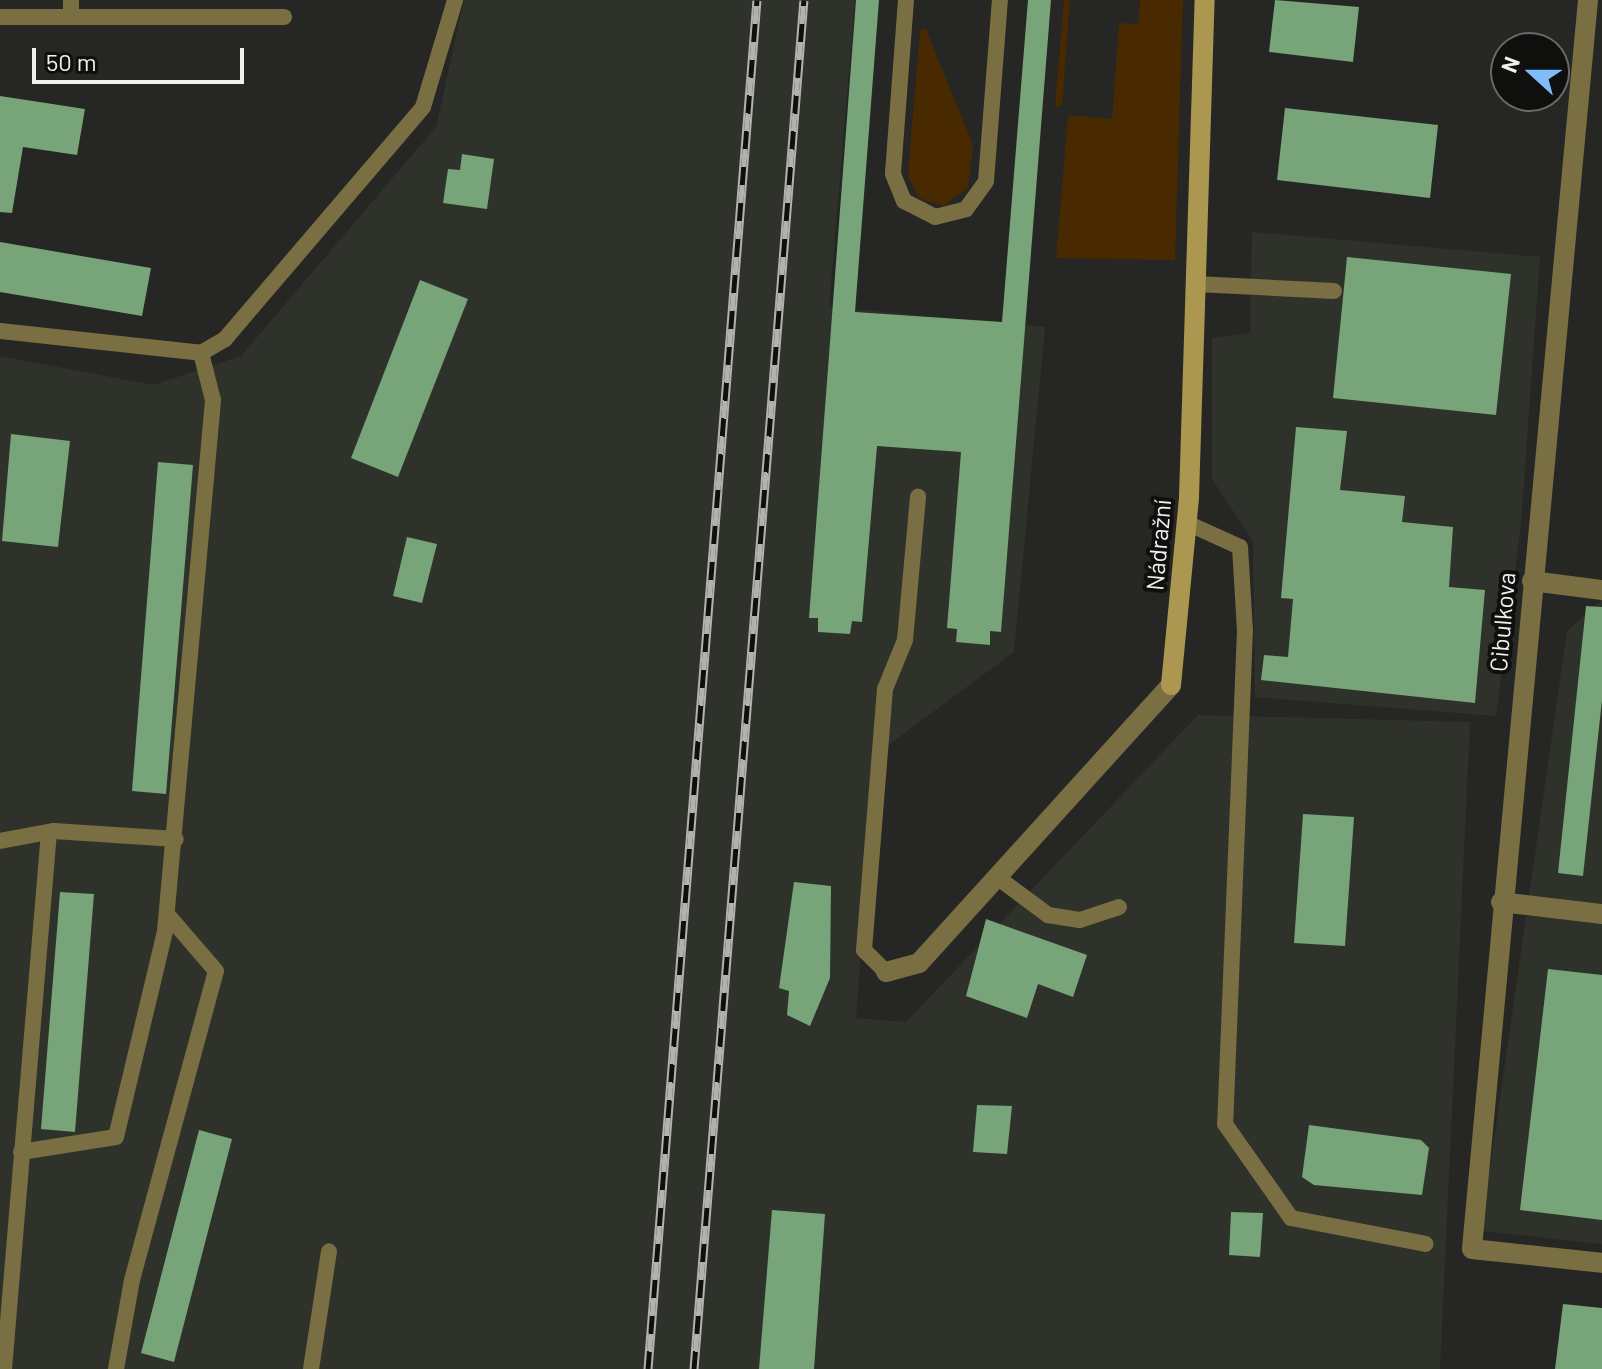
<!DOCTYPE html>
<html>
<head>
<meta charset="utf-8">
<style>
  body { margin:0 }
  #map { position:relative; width:1602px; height:1369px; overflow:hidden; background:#262724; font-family:Barlow,sans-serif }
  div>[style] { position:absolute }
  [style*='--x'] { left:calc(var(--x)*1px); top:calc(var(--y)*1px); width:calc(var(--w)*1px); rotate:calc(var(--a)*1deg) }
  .built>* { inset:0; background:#2f322a }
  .green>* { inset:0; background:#482900 }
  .building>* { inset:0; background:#77a479 }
  .lane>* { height:16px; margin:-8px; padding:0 8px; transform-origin:8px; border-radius:8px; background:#7a6e43 }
  .street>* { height:20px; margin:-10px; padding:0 10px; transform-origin:10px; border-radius:10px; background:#7a6e43 }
  .secondary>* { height:20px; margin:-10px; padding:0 10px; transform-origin:10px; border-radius:10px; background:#ab974f }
  .rail>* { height:9px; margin-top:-4.5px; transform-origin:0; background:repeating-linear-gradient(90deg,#0f0f0e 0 18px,#b1b2b0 0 36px); box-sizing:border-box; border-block:2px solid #b1b2b0 }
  span { translate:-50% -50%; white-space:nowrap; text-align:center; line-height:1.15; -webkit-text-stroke:8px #0f0f0e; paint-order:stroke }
  .street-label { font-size:24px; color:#f0f1ef }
  .north { position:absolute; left:1490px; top:32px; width:80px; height:80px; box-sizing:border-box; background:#0f0f0e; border:2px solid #696968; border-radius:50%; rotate:291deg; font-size:22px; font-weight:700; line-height:32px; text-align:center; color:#f0f1ef }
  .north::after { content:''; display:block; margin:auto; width:28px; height:36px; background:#7ebdf9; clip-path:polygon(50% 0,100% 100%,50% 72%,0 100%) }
  .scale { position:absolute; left:32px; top:48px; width:212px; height:36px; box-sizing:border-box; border:4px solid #f0f1ef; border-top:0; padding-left:10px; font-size:24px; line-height:28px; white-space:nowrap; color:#f0f1ef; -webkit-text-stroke:6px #0f0f0e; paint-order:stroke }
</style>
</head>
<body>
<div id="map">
  <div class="built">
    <div style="clip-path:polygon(464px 0,855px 0,829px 307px,1045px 327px,1014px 652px,876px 754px,856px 1018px,906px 1022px,1198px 715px,1470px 722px,1440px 1369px,0 1369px,0 356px,153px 385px,241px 356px,436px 127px)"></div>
    <div style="clip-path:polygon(1252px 232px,1540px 257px,1521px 524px,1496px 716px,1255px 697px,1253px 541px,1212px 479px,1212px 338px,1250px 333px)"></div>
    <div style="clip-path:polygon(1602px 599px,1602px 1244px,1481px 1231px,1567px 631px)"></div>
  </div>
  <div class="green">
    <div style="clip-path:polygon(1064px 0,1070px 0,1062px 106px,1055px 106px)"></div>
    <div style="clip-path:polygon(1140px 0,1183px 0,1175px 260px,1056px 258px,1068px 115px,1112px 119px,1119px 23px,1138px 24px)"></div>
    <div style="clip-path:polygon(926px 29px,973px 145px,968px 188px,943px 206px,919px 198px,908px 176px,920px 30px)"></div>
  </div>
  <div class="building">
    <div style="clip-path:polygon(856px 0,879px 0,855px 312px,1002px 322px,1028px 0,1051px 0,1001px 632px,990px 631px,990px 645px,956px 642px,957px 629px,947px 628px,961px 452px,877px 446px,862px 622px,852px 621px,850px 634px,818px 632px,818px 618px,809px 618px)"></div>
    <div style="clip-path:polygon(1275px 0,1359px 7px,1353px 62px,1269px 52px)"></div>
    <div style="clip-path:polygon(0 96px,85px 109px,77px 155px,23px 147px,12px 213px,0 212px)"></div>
    <div style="clip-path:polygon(1285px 108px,1438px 125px,1430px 198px,1277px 180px)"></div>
    <div style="clip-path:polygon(462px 154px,494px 159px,487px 209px,443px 203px,448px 169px,460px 170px)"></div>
    <div style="clip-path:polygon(0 242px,151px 268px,142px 316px,0 292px)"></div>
    <div style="clip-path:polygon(1347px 257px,1511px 274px,1496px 415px,1333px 398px)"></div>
    <div style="clip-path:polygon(420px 280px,468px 299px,398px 477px,351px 458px)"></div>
    <div style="clip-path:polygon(1296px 427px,1347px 431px,1340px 490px,1405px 496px,1402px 522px,1453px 527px,1449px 587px,1485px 590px,1475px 703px,1261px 680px,1264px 655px,1288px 657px,1293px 599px,1281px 598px)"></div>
    <div style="clip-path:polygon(11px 434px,70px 441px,58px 547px,2px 541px)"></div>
    <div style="clip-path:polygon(158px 462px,193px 465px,166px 794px,132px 791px)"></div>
    <div style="clip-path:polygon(407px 537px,437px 544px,422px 603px,393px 596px)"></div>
    <div style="clip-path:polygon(1586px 606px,1602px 607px,1602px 700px,1583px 876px,1558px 873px)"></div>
    <div style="clip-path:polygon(1303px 814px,1354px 817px,1345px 946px,1294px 943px)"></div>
    <div style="clip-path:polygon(794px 882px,831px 886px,830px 978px,810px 1026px,787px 1015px,789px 991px,779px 988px)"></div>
    <div style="clip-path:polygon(60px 892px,94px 894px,75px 1132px,41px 1129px)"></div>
    <div style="clip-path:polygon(986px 919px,1087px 955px,1073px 997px,1038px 984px,1027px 1018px,966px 996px)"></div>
    <div style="clip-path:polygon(1548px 969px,1602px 975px,1602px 1220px,1520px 1210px)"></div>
    <div style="clip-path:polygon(977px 1105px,1012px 1106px,1007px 1154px,973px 1152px)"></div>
    <div style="clip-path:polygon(1309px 1125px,1421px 1140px,1429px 1148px,1422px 1195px,1314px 1185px,1302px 1177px)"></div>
    <div style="clip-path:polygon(199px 1130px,232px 1139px,174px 1362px,141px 1353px)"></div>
    <div style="clip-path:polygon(772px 1210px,825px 1214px,814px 1369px,759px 1369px)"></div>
    <div style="clip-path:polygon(1231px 1212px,1263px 1213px,1260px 1257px,1229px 1255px)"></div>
    <div style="clip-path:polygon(1563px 1304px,1602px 1308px,1602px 1369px,1555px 1369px)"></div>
  </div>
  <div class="lane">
    <div style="--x:906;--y:0;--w:174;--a:94.3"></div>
    <div style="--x:893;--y:174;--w:29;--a:68"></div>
    <div style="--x:904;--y:201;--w:35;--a:27"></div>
    <div style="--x:935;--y:217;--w:32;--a:-14"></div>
    <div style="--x:966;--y:209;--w:34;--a:-54"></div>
    <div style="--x:986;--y:181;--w:182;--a:-85.6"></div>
    <div style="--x:0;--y:17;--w:284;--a:0"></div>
    <div style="--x:71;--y:17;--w:17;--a:-90"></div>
    <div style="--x:1196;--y:284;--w:138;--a:2.9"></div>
    <div style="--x:0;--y:331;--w:202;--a:6.2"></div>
    <div style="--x:201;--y:353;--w:28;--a:-30"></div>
    <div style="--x:225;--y:339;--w:305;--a:-49.5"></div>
    <div style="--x:423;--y:107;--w:112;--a:-73.3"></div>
    <div style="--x:1187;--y:523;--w:58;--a:24.4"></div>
    <div style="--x:1240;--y:547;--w:83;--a:86.6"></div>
    <div style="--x:1245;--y:630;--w:494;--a:92.3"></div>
    <div style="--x:1225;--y:1124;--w:115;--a:54.9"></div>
    <div style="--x:1291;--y:1218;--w:137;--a:10.9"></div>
    <div style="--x:0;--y:841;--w:55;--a:-10.5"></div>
    <div style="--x:54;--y:831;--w:122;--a:3.8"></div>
    <div style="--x:997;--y:877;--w:64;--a:36.7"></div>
    <div style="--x:1048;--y:915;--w:32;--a:9"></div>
    <div style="--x:1080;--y:920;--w:41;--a:-18.4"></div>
    <div style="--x:886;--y:972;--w:31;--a:-135"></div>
    <div style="--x:864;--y:950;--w:262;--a:-85.4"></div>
    <div style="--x:885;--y:689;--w:53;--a:-67.8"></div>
    <div style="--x:905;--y:640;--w:144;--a:-84.8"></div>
    <div style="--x:21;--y:1152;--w:96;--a:-9"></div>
    <div style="--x:116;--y:1137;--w:212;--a:-76.6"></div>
    <div style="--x:165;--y:931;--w:533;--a:-84.83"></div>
    <div style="--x:213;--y:400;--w:49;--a:-104.3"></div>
    <div style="--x:4;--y:1369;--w:539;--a:-85.21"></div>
    <div style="--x:116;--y:1369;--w:90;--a:-79.8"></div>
    <div style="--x:132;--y:1280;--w:320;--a:-74.8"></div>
    <div style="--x:216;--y:971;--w:75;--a:-130.7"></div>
    <div style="--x:311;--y:1369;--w:119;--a:-81.3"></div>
  </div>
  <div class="street">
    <div style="--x:1588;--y:0;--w:1254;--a:95.31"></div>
    <div style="--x:1472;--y:1249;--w:131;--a:6.1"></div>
    <div style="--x:1532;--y:581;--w:71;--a:7.3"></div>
    <div style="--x:1501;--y:902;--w:102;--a:6.8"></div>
    <div style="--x:886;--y:972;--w:34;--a:-15"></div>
    <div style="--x:919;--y:963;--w:375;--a:-47.8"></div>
  </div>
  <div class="secondary">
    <div style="--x:1171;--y:685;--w:189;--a:-84.5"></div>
    <div style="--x:1189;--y:497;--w:497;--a:-88.2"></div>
  </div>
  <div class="rail">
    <div style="--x:648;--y:1369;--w:1373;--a:-85.45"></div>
    <div style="--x:694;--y:1369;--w:1373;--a:-85.41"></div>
  </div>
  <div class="street-label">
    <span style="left:1158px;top:545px;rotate:-85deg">Nádražní</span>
    <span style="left:1502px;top:622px;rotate:-85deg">Cibulkova</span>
  </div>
  <div class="north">N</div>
  <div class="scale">50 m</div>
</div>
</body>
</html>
